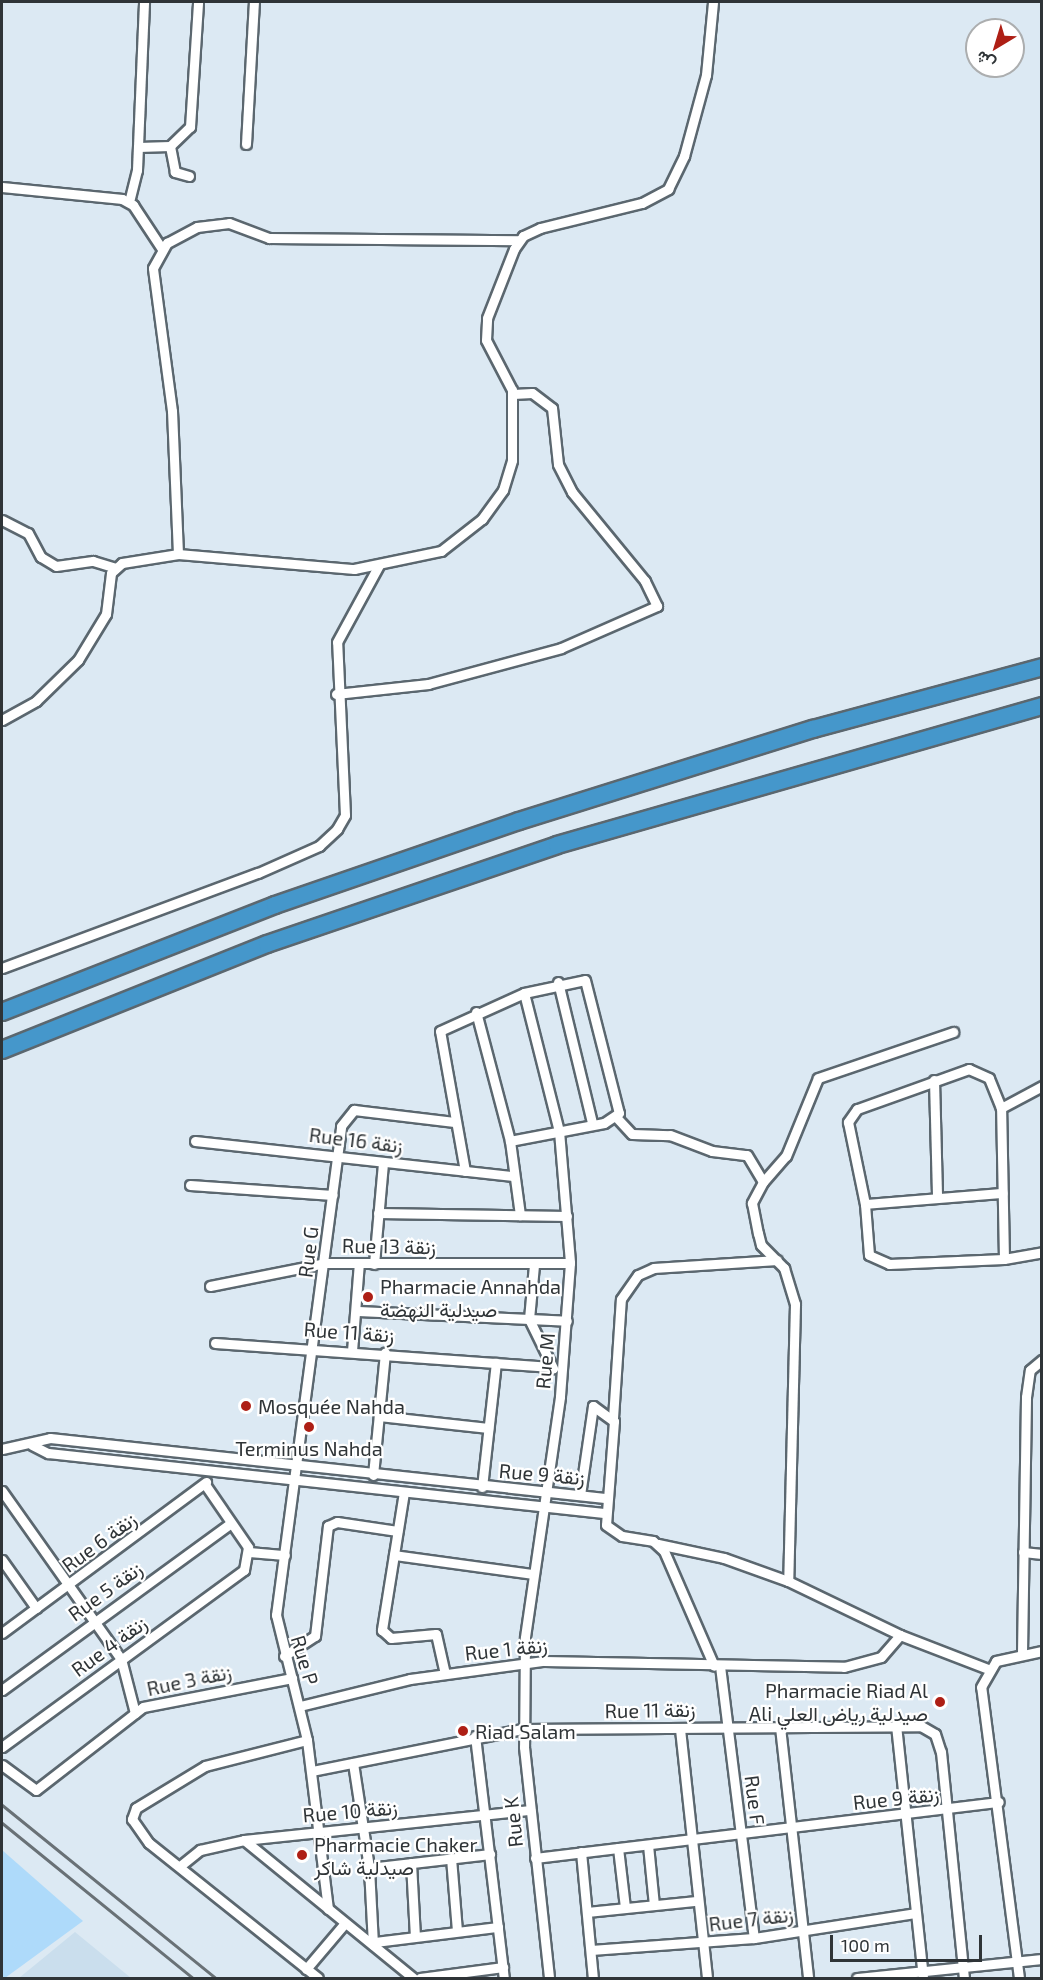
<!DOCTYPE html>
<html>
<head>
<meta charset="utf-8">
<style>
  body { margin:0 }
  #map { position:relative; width:1043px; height:1980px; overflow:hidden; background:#dce9f3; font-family:"Exo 2",Vazirmatn,sans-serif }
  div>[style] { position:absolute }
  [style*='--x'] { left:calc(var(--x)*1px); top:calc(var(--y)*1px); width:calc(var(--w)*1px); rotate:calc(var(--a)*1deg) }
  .built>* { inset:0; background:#cadeed }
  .green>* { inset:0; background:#aedafa }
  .roads { filter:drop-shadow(2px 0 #5b676f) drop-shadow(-2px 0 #5b676f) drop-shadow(0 2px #5b676f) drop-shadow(0 -2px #5b676f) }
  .street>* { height:9px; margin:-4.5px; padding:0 4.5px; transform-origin:4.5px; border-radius:4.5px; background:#fff }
  .highway>* { height:16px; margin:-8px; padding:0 8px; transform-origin:8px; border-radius:8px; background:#4597cb }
  .rail>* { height:3px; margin:-1.5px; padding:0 1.5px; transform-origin:1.5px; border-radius:1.5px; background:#697176 }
  .dots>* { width:16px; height:16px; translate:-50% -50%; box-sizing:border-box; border:3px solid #fff; border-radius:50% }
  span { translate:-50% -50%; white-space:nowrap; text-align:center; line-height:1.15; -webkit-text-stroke:4.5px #fff; paint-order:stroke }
  .street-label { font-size:20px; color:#2f3437 }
  .poi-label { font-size:20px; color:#2f3437 }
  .left { translate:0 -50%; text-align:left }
  .right { translate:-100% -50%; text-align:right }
  .frame { position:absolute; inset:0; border:3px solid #2f3437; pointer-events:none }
  .north { position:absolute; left:965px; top:18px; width:60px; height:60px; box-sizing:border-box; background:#fff; border:2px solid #acaeaf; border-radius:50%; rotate:218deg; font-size:16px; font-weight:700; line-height:24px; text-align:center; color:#2f3437 }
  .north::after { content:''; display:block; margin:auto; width:21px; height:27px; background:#ae1f15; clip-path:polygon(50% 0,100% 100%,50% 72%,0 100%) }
  .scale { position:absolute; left:830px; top:1935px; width:152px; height:27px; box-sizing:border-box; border:3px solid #2f3437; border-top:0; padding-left:8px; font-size:18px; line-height:21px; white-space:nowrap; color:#2f3437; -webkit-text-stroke:4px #fff; paint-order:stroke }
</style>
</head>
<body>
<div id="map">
  <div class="built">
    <div style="clip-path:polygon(75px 1932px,131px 1978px,19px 1978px)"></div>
  </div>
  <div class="green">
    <div style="clip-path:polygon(2px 1850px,83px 1921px,5px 1978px,2px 1978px)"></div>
  </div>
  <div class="roads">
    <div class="street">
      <div style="--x:246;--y:144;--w:142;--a:-86.8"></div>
      <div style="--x:138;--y:147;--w:32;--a:-2"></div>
      <div style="--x:189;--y:176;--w:15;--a:-164"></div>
      <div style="--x:175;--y:172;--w:26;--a:-101"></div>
      <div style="--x:170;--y:146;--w:28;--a:-44"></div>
      <div style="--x:190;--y:127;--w:125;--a:-86.3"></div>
      <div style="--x:2;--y:187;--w:121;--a:5.7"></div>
      <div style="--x:122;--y:199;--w:13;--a:29"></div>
      <div style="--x:133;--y:205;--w:53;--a:56.6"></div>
      <div style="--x:129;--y:202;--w:33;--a:-76"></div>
      <div style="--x:137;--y:170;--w:168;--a:-87.6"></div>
      <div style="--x:2;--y:520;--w:29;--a:27"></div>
      <div style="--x:28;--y:533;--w:27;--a:62"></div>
      <div style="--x:41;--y:557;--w:17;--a:31"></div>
      <div style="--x:56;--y:566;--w:37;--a:-8"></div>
      <div style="--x:93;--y:561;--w:24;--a:17"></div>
      <div style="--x:178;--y:554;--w:143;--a:-92.4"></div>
      <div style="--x:172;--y:411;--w:144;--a:-97.6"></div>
      <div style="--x:153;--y:268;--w:29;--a:-61"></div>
      <div style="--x:167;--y:243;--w:34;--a:-28"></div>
      <div style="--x:197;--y:227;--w:32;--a:-7"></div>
      <div style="--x:229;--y:223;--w:43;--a:20.6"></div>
      <div style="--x:269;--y:238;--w:250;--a:0.5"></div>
      <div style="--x:336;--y:694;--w:93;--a:-6.2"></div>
      <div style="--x:428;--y:684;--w:138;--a:-15.1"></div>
      <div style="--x:561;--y:648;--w:105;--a:-23.6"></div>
      <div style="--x:657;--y:606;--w:28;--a:-116"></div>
      <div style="--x:645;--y:581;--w:115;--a:-129.4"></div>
      <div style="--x:572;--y:492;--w:31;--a:-117"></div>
      <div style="--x:558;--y:464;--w:56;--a:-96.1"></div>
      <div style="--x:552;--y:408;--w:25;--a:-143"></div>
      <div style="--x:532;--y:393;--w:19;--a:177"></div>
      <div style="--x:2;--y:720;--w:39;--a:-29"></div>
      <div style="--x:36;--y:701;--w:59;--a:-44.3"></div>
      <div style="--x:78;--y:660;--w:54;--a:-58.7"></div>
      <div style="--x:106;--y:614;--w:41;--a:-83"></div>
      <div style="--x:111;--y:573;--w:15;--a:-42"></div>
      <div style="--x:122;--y:563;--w:57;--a:-9.1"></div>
      <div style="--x:178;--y:554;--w:177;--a:4.9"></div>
      <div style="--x:354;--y:569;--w:89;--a:-11.7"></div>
      <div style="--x:441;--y:551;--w:52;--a:-38"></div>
      <div style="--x:482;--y:519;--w:36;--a:-54"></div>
      <div style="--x:503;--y:490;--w:31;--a:-73"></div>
      <div style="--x:512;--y:460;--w:70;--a:-90"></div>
      <div style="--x:512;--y:390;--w:56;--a:-117.5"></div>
      <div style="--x:486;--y:340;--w:22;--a:-87"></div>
      <div style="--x:487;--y:318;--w:74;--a:-68.6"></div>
      <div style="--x:514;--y:249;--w:16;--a:-55"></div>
      <div style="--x:523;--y:236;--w:19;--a:-25"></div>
      <div style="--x:540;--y:228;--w:105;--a:-13.8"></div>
      <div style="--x:642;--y:203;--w:30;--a:-28"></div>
      <div style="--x:668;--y:189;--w:37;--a:-64"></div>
      <div style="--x:684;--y:156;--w:84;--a:-74.8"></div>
      <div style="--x:706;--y:75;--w:73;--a:-84.5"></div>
      <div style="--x:2;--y:968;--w:273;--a:-20.4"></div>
      <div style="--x:258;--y:873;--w:67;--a:-23.9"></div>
      <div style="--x:319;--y:846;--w:25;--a:-43"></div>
      <div style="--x:337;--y:829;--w:16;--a:-60"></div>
      <div style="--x:345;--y:815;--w:173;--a:-92.6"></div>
      <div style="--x:337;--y:642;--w:88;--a:-61.4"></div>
      <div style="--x:558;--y:982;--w:145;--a:76.4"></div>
      <div style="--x:524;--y:993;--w:142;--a:75.8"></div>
      <div style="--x:559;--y:1131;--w:132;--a:85.2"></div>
      <div style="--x:570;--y:1263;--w:134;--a:94.3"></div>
      <div style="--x:560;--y:1397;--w:244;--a:98.3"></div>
      <div style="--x:525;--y:1638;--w:109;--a:90.5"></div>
      <div style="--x:524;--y:1747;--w:232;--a:83.8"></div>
      <div style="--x:476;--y:1012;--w:133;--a:75.2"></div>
      <div style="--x:510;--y:1141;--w:75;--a:82.3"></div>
      <div style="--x:934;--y:1080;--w:117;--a:88.5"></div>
      <div style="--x:1001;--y:1108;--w:47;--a:-28.2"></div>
      <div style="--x:616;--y:1117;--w:23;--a:47"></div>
      <div style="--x:632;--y:1134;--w:38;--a:2"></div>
      <div style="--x:670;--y:1135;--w:45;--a:20.9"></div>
      <div style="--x:712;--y:1151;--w:35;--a:7"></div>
      <div style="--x:747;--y:1155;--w:31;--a:59"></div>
      <div style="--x:763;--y:1182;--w:24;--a:118"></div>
      <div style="--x:752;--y:1203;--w:31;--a:79"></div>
      <div style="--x:758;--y:1233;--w:12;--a:76"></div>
      <div style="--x:761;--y:1245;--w:33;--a:45"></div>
      <div style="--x:784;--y:1268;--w:38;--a:73"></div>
      <div style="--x:795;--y:1304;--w:277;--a:91.4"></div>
      <div style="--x:788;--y:1581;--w:124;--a:25.7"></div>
      <div style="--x:900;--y:1635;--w:94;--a:21.1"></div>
      <div style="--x:195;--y:1141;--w:320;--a:6.3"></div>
      <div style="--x:465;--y:1171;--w:142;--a:-100.1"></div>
      <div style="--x:440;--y:1031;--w:92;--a:-24.3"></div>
      <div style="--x:524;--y:993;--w:62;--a:-12"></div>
      <div style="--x:585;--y:980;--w:137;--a:75.7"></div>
      <div style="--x:619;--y:1113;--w:18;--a:146"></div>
      <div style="--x:604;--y:1123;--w:96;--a:169.2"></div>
      <div style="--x:763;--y:1182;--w:35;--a:-49"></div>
      <div style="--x:786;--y:1156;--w:84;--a:-67.7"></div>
      <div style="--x:818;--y:1078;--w:143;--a:-18.8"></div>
      <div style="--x:190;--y:1185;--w:143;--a:4"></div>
      <div style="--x:865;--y:1204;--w:138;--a:-4.6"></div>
      <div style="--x:378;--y:1213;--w:189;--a:0.9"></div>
      <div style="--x:1004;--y:1259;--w:151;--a:-91.1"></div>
      <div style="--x:1001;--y:1108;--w:32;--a:-112"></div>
      <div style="--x:989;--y:1078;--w:22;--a:-156"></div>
      <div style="--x:969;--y:1069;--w:119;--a:160.3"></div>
      <div style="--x:857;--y:1109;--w:16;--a:125"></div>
      <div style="--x:848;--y:1122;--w:84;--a:78.3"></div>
      <div style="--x:865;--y:1204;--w:51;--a:85.5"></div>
      <div style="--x:869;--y:1255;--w:22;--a:24"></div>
      <div style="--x:889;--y:1264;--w:115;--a:-2.5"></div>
      <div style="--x:1004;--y:1259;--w:39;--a:-10"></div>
      <div style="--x:374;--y:1264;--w:101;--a:-84.9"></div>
      <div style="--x:534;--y:1265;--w:54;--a:95.3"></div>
      <div style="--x:529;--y:1319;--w:55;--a:63.9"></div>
      <div style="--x:210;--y:1286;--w:117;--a:-11.3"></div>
      <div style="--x:325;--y:1263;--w:245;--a:0"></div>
      <div style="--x:358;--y:1311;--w:209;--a:2.7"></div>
      <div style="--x:215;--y:1343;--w:337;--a:4.1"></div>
      <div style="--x:352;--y:1351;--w:88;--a:-85.5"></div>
      <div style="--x:379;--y:1416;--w:110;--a:6.3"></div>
      <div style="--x:613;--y:1418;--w:119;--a:-86.2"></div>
      <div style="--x:621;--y:1299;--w:29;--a:-55"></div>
      <div style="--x:638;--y:1275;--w:17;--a:-24"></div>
      <div style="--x:654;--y:1268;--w:123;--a:-3.7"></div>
      <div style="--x:32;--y:1445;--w:18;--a:27"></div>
      <div style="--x:48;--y:1453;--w:559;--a:6.16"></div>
      <div style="--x:2;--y:1449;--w:49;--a:-12.9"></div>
      <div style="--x:50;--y:1438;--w:558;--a:6.17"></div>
      <div style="--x:373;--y:1475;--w:123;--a:-84.4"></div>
      <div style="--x:482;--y:1487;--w:125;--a:-83.6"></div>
      <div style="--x:2;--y:1491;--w:206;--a:54.7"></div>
      <div style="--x:121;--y:1659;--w:56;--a:75.5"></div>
      <div style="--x:404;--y:1492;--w:140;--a:99.1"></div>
      <div style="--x:382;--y:1630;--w:12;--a:42"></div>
      <div style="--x:391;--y:1638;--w:45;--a:-5.1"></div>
      <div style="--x:436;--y:1634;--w:41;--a:77.3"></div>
      <div style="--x:580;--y:1495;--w:90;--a:-81.7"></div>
      <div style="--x:593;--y:1406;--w:26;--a:36"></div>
      <div style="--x:614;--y:1421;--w:104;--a:94.4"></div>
      <div style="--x:606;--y:1525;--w:19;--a:35"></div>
      <div style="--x:622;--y:1536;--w:31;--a:9"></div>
      <div style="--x:653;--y:1541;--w:15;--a:42"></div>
      <div style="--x:664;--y:1551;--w:125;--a:66.5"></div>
      <div style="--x:658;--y:1544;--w:67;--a:12"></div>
      <div style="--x:724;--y:1558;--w:68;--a:19.8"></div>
      <div style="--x:249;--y:1552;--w:36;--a:5"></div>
      <div style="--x:1023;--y:1552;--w:19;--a:6"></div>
      <div style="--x:394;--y:1555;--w:140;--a:7.8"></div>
      <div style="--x:2;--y:1560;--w:59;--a:54.7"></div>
      <div style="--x:2;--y:1633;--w:254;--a:-36.5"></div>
      <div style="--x:1022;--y:1653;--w:256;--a:-89.1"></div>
      <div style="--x:1026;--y:1397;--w:27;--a:-82"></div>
      <div style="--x:1030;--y:1370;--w:16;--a:-40"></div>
      <div style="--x:284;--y:1656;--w:37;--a:-33"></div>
      <div style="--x:315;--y:1636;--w:111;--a:-83.3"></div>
      <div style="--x:328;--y:1526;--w:10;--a:-24"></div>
      <div style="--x:337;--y:1522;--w:61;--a:8.5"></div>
      <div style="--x:720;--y:1666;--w:274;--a:82.9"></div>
      <div style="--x:2;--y:1690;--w:283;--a:-36.1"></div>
      <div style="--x:300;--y:1706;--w:113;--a:-13.8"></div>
      <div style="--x:410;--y:1679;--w:135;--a:-7.7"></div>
      <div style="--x:544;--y:1661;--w:300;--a:1.1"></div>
      <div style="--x:844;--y:1667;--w:38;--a:-15"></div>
      <div style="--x:881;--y:1657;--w:29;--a:-49"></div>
      <div style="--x:896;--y:1725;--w:254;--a:83.9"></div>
      <div style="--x:780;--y:1727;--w:253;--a:83.6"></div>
      <div style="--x:680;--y:1729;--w:250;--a:83.8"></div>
      <div style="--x:475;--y:1736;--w:244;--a:83.2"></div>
      <div style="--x:307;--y:1740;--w:105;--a:165.7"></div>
      <div style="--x:205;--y:1766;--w:81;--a:148.7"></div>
      <div style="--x:136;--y:1808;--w:12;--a:110"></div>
      <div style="--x:132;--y:1819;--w:29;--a:55"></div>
      <div style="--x:149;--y:1843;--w:216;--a:38.6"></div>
      <div style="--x:2;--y:1747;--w:300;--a:-36.2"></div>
      <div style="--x:244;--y:1570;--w:23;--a:-80"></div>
      <div style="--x:248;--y:1547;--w:74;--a:-124.5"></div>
      <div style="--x:353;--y:1763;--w:106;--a:81.3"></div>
      <div style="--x:369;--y:1868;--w:77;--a:87"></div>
      <div style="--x:2;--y:1765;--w:42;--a:36.3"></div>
      <div style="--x:36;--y:1790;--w:135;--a:-37.8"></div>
      <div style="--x:143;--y:1707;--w:152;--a:-11"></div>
      <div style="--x:312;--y:1771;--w:215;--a:-11.3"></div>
      <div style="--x:523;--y:1729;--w:398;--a:-0.4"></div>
      <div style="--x:921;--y:1726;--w:16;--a:30"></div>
      <div style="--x:935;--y:1734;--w:19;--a:72"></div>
      <div style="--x:941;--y:1752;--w:227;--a:84.2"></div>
      <div style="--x:244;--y:1840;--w:218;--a:39.2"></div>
      <div style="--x:648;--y:1845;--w:60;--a:84.3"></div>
      <div style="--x:618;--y:1848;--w:60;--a:83.3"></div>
      <div style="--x:581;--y:1852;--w:127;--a:84.6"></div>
      <div style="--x:451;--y:1858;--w:73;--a:85.3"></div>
      <div style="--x:535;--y:1858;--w:467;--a:-6.9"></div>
      <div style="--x:411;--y:1863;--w:73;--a:86.9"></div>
      <div style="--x:180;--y:1866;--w:26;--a:-39"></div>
      <div style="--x:200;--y:1850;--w:45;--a:-12.8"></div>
      <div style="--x:244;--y:1840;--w:288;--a:-6"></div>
      <div style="--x:369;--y:1868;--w:122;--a:-6.6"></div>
      <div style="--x:328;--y:1909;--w:170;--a:-97.1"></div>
      <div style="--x:307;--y:1740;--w:129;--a:-103.9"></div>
      <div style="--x:276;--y:1615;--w:493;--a:-82.4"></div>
      <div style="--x:341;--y:1126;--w:21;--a:-51"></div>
      <div style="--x:354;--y:1110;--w:101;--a:6.8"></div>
      <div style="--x:587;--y:1912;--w:110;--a:-5.8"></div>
      <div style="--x:375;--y:1942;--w:124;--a:-7"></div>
      <div style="--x:591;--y:1950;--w:163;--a:-4.2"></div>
      <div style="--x:754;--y:1938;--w:163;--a:-8.8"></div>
      <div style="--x:306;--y:1969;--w:60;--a:-49.7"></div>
      <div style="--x:420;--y:1978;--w:84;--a:-7.5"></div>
      <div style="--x:857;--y:1978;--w:186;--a:-5.9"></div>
      <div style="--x:1019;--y:1978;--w:293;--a:-97.4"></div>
      <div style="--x:981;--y:1687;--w:30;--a:-60"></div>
      <div style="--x:996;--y:1661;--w:47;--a:-12.3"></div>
    </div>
    <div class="highway">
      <div style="--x:2;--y:1012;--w:293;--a:-21.4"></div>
      <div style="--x:275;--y:905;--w:258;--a:-19"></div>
      <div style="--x:519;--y:821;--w:308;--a:-17.4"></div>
      <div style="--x:813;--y:729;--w:237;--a:-15.1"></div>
      <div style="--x:2;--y:1050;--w:285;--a:-21.8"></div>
      <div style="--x:267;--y:944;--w:306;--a:-18.8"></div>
      <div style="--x:557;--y:845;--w:505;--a:-15.99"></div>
    </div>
  </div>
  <div class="rail">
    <div style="--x:2;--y:1805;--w:275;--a:39"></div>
    <div style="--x:2;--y:1823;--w:246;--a:39.1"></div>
  </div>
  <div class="dots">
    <div style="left:368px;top:1297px;background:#ae1f15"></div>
    <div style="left:246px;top:1406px;background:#ae1f15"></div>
    <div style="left:309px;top:1427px;background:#ae1f15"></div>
    <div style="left:940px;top:1702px;background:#ae1f15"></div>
    <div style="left:463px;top:1731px;background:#ae1f15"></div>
    <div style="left:302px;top:1855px;background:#ae1f15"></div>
  </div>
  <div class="street-label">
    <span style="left:356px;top:1140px;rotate:7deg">Rue 16 زنقة</span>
    <span style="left:389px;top:1246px;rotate:1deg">Rue 13 زنقة</span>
    <span style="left:308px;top:1252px;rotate:-83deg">Rue G</span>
    <span style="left:349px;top:1332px;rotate:4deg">Rue 11 زنقة</span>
    <span style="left:545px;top:1361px;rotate:-85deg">Rue M</span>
    <span style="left:542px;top:1474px;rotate:5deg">Rue 9 زنقة</span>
    <span style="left:99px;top:1542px;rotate:-36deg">Rue 6 زنقة</span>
    <span style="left:105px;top:1591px;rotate:-36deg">Rue 5 زنقة</span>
    <span style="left:109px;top:1646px;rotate:-36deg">Rue 4 زنقة</span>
    <span style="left:506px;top:1649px;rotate:-6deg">Rue 1 زنقة</span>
    <span style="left:305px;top:1660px;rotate:73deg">Rue P</span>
    <span style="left:189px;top:1680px;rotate:-12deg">Rue 3 زنقة</span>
    <span style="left:650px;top:1710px;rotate:-1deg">Rue 11 زنقة</span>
    <span style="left:896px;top:1798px;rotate:-6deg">Rue 9 زنقة</span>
    <span style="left:755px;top:1800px;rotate:83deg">Rue F</span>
    <span style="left:350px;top:1811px;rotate:-5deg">Rue 10 زنقة</span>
    <span style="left:513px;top:1822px;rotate:-96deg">Rue K</span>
    <span style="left:751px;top:1919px;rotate:-7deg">Rue 7 زنقة</span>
  </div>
  <div class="poi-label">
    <span class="left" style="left:380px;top:1298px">Pharmacie Annahda<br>صيدلية النهضة</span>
    <span class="left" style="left:258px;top:1406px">Mosquée Nahda</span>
    <span style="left:309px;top:1448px">Terminus Nahda</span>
    <span class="right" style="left:928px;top:1702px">Pharmacie Riad Al<br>Ali صيدلية رياض العلي</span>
    <span class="left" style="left:475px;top:1731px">Riad Salam</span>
    <span class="left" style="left:314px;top:1856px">Pharmacie Chaker<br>صيدلية شاكر</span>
  </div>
  <div class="frame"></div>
  <div class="north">ش</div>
  <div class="scale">100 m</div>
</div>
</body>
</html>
